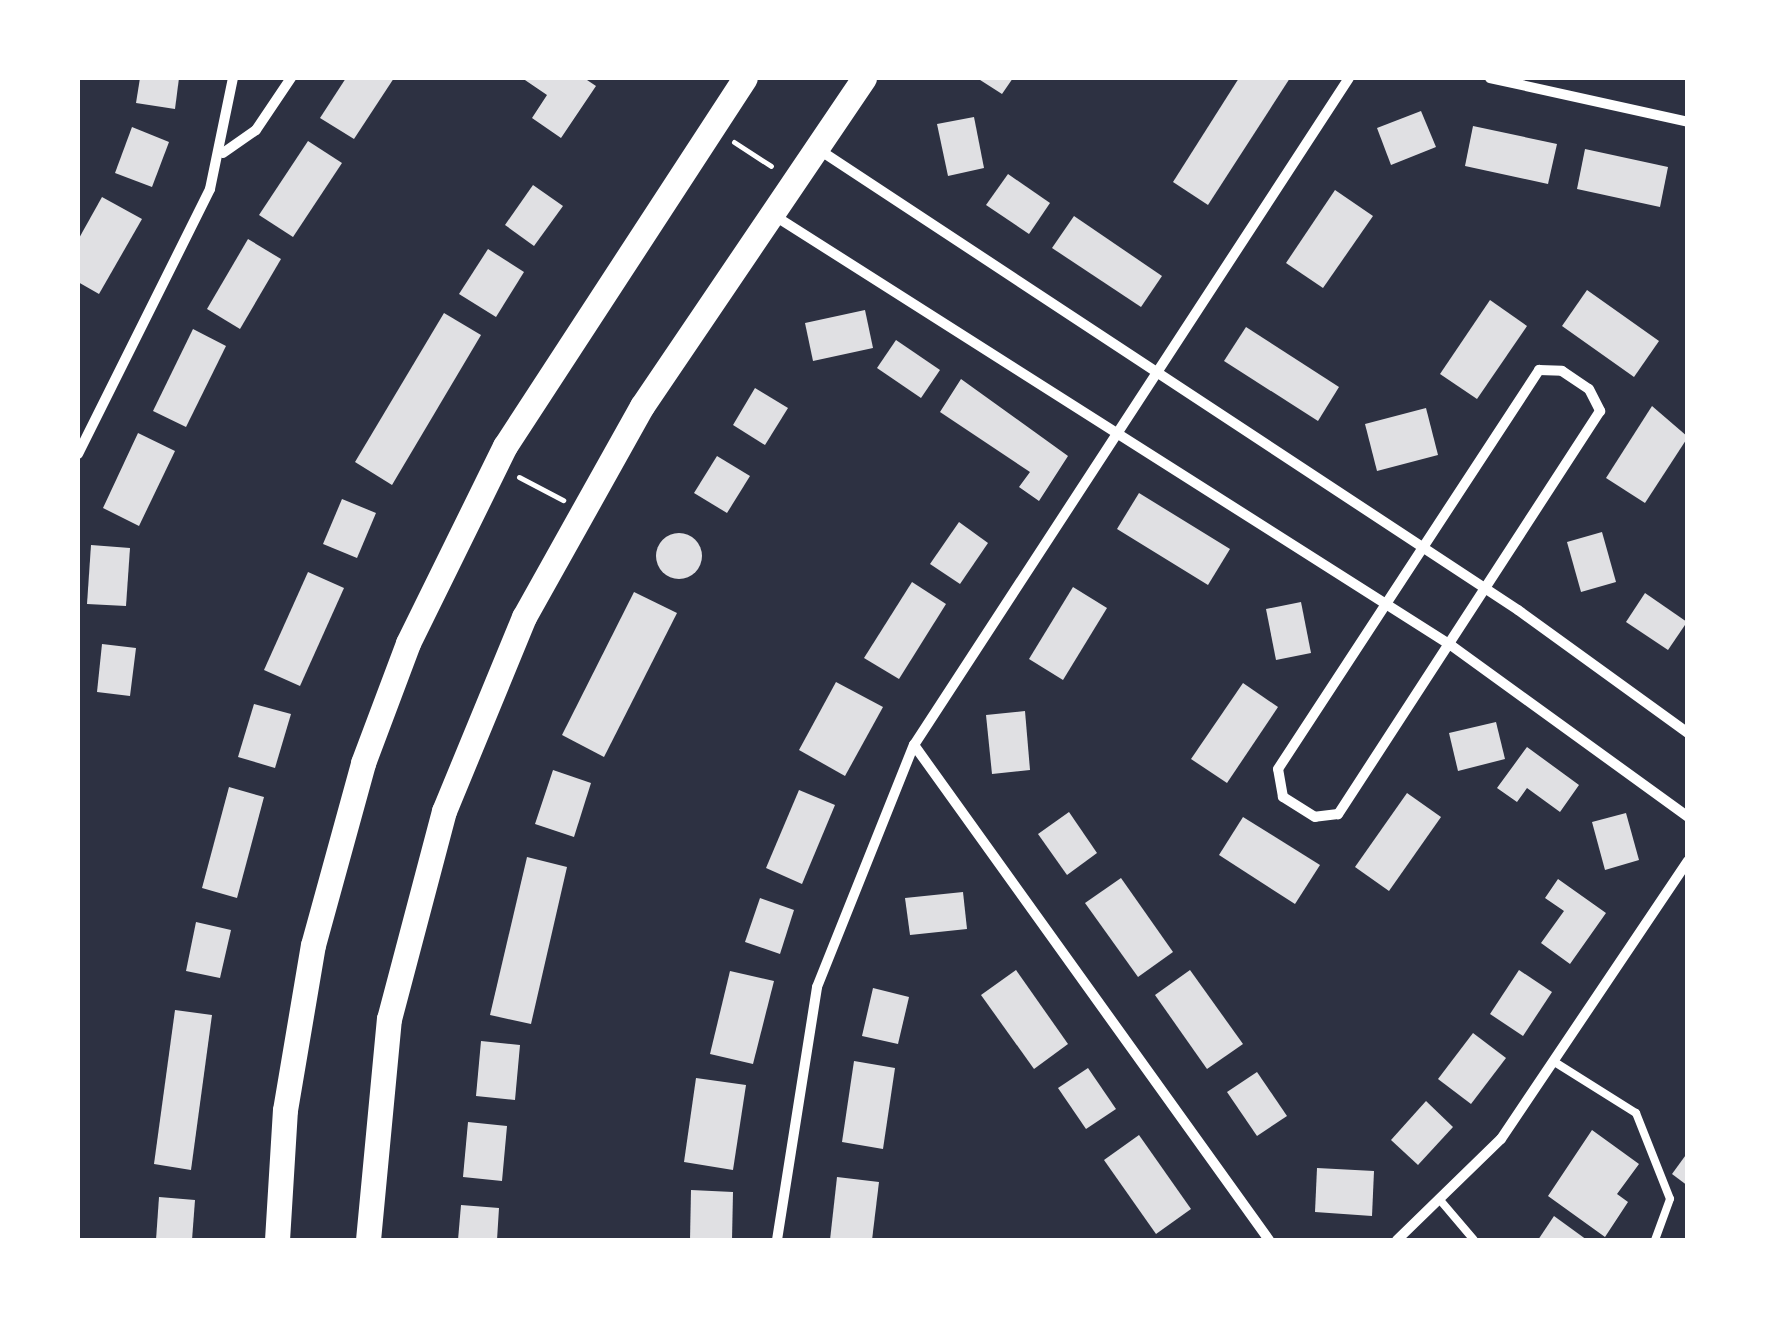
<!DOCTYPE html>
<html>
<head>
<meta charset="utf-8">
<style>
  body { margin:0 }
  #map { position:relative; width:1765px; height:1318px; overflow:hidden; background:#2d3142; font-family:Bitter,serif }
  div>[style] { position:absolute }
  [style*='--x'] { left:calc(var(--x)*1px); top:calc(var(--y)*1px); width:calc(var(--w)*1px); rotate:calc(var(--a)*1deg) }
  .building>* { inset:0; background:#e0e0e3 }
  .round { border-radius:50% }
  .path>* { height:5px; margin:-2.5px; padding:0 2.5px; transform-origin:2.5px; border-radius:2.5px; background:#fff }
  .service>* { height:8px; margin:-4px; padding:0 4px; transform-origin:4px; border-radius:4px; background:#fff }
  .minor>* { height:10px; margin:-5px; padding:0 5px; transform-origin:5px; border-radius:5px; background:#fff }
  .primary>* { height:25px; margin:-12.5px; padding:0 12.5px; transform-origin:12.5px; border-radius:12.5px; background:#fff }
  span { translate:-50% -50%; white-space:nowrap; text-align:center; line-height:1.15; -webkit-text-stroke:10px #fff; paint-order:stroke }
  .frame { position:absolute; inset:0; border:80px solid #fff; pointer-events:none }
</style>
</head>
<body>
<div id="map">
  <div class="building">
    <div style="clip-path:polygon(140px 78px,179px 78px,175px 109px,136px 103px)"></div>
    <div style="clip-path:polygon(346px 78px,394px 78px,354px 139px,320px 118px)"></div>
    <div style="clip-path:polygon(522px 78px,584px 78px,596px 86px,561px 138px,532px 118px,547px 95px)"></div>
    <div style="clip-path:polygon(977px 78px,1013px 78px,1002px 94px)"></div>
    <div style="clip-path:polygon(1239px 78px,1290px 78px,1208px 205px,1173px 182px)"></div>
    <div style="clip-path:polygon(1421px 111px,1436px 147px,1391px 165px,1377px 128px)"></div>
    <div style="clip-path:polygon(974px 117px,984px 168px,948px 176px,937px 124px)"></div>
    <div style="clip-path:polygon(1473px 126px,1557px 144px,1548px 184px,1465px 166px)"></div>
    <div style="clip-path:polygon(132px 127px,169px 142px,152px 187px,115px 173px)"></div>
    <div style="clip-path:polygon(308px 141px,342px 163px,293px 237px,259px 215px)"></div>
    <div style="clip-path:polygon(1585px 149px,1668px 167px,1660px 207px,1577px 189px)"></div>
    <div style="clip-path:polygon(1008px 174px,1050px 203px,1029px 234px,986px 205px)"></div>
    <div style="clip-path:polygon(533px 185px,563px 206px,534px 246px,505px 225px)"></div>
    <div style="clip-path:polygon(1335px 190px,1373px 216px,1323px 288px,1286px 263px)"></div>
    <div style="clip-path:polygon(102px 197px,142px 219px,99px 294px,78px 282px,78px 240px)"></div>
    <div style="clip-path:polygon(1074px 216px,1162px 276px,1141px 307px,1052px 248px)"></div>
    <div style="clip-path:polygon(248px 239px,281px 259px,240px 329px,207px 309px)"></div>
    <div style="clip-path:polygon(488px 249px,524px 272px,496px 317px,459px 294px)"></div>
    <div style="clip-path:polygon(1587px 290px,1659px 341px,1634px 377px,1562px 326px)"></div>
    <div style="clip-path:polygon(1490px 300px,1527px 326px,1477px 399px,1440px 374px)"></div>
    <div style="clip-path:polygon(865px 310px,873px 348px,813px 361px,805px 323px)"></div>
    <div style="clip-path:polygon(444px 313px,481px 335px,392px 485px,355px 462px)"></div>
    <div style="clip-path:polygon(1246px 327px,1339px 387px,1318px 421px,1224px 361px)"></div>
    <div style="clip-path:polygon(193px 329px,226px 346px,186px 427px,153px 411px)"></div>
    <div style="clip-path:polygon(896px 340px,940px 370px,921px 398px,877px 368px)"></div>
    <div style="clip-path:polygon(961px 379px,1068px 456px,1039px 501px,1019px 487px,1030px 472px,940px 412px)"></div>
    <div style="clip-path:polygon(755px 388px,788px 408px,765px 445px,733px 425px)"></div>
    <div style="clip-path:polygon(1652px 406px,1688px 437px,1645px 503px,1606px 478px)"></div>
    <div style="clip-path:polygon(1426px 408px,1438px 455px,1377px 471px,1365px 424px)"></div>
    <div style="clip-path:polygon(138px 433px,175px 451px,139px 526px,103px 508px)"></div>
    <div style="clip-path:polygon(717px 456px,750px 476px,727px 513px,694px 493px)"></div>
    <div style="clip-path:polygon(1139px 493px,1230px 549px,1208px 585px,1117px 529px)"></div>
    <div style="clip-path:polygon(342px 499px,376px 513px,357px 558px,323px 544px)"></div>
    <div style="clip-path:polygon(959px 522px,988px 543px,960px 584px,930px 564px)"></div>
    <div style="clip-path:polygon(1602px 532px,1616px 582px,1581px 592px,1567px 542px)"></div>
    <div class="round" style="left:656px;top:533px;width:46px;height:46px"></div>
    <div style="clip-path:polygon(91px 545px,130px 548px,126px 606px,87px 604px)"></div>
    <div style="clip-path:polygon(308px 572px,344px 588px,300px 686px,264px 670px)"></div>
    <div style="clip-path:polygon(912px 582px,946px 604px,899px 679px,864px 658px)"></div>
    <div style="clip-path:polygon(1073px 587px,1107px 608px,1063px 680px,1029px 659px)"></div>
    <div style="clip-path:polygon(634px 592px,677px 613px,604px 757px,562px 735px)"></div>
    <div style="clip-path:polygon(1645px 593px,1687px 622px,1668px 650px,1626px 622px)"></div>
    <div style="clip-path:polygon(1301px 602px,1311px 653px,1276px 660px,1266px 609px)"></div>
    <div style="clip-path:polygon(102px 644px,136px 648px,130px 696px,97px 692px)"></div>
    <div style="clip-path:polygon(836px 682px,883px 707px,845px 776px,799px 750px)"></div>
    <div style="clip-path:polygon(1243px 683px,1278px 707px,1227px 783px,1191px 759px)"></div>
    <div style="clip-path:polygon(254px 704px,291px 714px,275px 768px,238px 757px)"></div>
    <div style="clip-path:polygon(1025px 711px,1030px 770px,992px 774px,986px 715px)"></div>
    <div style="clip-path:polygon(1496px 722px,1505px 759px,1458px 771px,1449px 733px)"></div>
    <div style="clip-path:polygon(1527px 747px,1579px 785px,1560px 812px,1527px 788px,1517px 802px,1497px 788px)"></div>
    <div style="clip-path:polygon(553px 770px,591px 783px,574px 837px,535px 824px)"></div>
    <div style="clip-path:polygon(229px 787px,264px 797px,237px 898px,202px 888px)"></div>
    <div style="clip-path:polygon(799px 790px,835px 805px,802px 884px,766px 868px)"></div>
    <div style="clip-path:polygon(1407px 793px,1441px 817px,1389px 891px,1355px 867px)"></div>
    <div style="clip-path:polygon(1069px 812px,1097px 853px,1067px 875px,1038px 834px)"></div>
    <div style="clip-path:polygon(1626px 813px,1639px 860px,1605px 870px,1592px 822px)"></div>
    <div style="clip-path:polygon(1243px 817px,1320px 865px,1295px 904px,1219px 855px)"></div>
    <div style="clip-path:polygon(527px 857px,567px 867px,531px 1024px,490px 1015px)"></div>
    <div style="clip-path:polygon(1121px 878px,1173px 952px,1138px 977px,1085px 903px)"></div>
    <div style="clip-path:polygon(1558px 879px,1606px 913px,1570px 964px,1541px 943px,1564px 911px,1545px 898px)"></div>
    <div style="clip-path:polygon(963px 892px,967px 929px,910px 935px,905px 898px)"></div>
    <div style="clip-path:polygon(760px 898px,794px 910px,780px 954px,745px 942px)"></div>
    <div style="clip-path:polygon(196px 922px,231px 930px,220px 978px,186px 971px)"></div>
    <div style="clip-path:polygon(1016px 970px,1068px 1044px,1034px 1069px,981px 995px)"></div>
    <div style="clip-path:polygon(1190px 970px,1243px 1044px,1207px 1069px,1155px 995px)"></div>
    <div style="clip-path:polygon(1519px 970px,1552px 992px,1523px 1036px,1490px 1014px)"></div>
    <div style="clip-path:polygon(730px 971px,774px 981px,753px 1064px,710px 1054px)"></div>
    <div style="clip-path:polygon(873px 988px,909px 997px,898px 1044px,862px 1036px)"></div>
    <div style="clip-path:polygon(175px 1010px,212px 1015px,191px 1170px,154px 1164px)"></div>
    <div style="clip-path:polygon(1473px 1033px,1506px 1058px,1471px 1104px,1438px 1079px)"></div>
    <div style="clip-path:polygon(481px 1041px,520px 1045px,515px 1100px,476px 1096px)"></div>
    <div style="clip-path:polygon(854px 1061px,895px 1068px,883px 1149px,842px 1142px)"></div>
    <div style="clip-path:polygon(1088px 1068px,1116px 1109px,1086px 1129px,1058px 1088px)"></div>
    <div style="clip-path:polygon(1257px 1072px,1287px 1116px,1257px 1136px,1227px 1092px)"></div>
    <div style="clip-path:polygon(696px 1078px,746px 1085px,733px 1170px,684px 1162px)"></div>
    <div style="clip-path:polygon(1426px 1101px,1453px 1127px,1418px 1165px,1391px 1140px)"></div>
    <div style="clip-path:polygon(468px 1122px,507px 1126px,502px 1181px,463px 1177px)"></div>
    <div style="clip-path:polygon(1592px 1130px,1639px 1164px,1617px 1194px,1628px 1202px,1605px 1237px,1548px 1196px)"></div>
    <div style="clip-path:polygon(1139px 1135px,1191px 1209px,1156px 1234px,1104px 1160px)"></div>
    <div style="clip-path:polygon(1688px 1152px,1688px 1186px,1672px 1174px)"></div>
    <div style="clip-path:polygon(1317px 1168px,1374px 1171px,1372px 1216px,1315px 1212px)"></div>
    <div style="clip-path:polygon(837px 1177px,879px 1182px,872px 1240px,830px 1240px)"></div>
    <div style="clip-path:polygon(691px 1190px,733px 1192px,732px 1240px,690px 1240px)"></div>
    <div style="clip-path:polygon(159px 1197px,195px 1200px,192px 1240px,156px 1240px)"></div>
    <div style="clip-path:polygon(461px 1205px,499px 1208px,497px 1240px,458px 1240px)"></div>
    <div style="clip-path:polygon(1554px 1216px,1587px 1240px,1538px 1240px)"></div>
  </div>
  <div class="path">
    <div style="--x:734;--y:142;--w:44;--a:33"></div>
    <div style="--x:519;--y:477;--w:50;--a:27.6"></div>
  </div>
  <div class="service">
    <div style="--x:1553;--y:1061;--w:98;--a:32.1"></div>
    <div style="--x:1636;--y:1113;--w:92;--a:68.4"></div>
    <div style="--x:1670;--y:1199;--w:44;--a:110.1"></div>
    <div style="--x:1440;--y:1200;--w:52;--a:49.6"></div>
  </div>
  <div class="minor">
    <div style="--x:1490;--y:78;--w:203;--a:12.5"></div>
    <div style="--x:818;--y:149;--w:838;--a:33.37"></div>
    <div style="--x:1518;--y:610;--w:210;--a:35.9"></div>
    <div style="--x:223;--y:153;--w:40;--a:-34.9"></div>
    <div style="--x:256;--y:130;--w:63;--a:-56.1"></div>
    <div style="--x:775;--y:216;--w:802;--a:32.42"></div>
    <div style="--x:1452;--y:646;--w:291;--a:35.9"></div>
    <div style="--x:1539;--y:370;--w:23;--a:2"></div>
    <div style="--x:1562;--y:371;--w:32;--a:34"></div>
    <div style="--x:1589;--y:389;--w:25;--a:63"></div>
    <div style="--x:1600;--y:411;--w:481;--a:123"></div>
    <div style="--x:1338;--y:814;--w:23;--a:173"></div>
    <div style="--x:1315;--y:817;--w:38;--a:-148"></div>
    <div style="--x:1283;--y:797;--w:28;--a:-100"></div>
    <div style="--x:1278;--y:769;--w:477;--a:-56.8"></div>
    <div style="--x:78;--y:454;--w:296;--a:-63.5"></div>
    <div style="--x:210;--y:189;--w:113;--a:-78.3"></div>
    <div style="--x:914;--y:745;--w:609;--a:54.35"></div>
    <div style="--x:777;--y:1240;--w:256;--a:-81"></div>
    <div style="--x:817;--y:987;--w:261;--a:-68.2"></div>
    <div style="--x:914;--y:745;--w:796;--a:-56.89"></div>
    <div style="--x:1397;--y:1240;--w:145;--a:-44.2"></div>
    <div style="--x:1501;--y:1139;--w:335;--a:-56.1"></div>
  </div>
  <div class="primary">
    <div style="--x:277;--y:1240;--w:130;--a:-86.5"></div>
    <div style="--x:285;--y:1110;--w:167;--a:-80.4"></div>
    <div style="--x:313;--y:945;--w:189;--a:-74.6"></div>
    <div style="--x:363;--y:763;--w:128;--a:-69.4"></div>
    <div style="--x:408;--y:643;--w:220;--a:-63.8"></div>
    <div style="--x:505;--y:446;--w:439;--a:-56.9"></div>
    <div style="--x:368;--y:1240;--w:222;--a:-84.6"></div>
    <div style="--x:389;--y:1019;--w:215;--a:-75.2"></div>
    <div style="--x:444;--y:811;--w:210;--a:-67.6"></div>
    <div style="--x:524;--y:617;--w:242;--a:-60.8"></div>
    <div style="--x:642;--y:406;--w:396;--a:-55.9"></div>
  </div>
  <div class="frame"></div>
</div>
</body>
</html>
